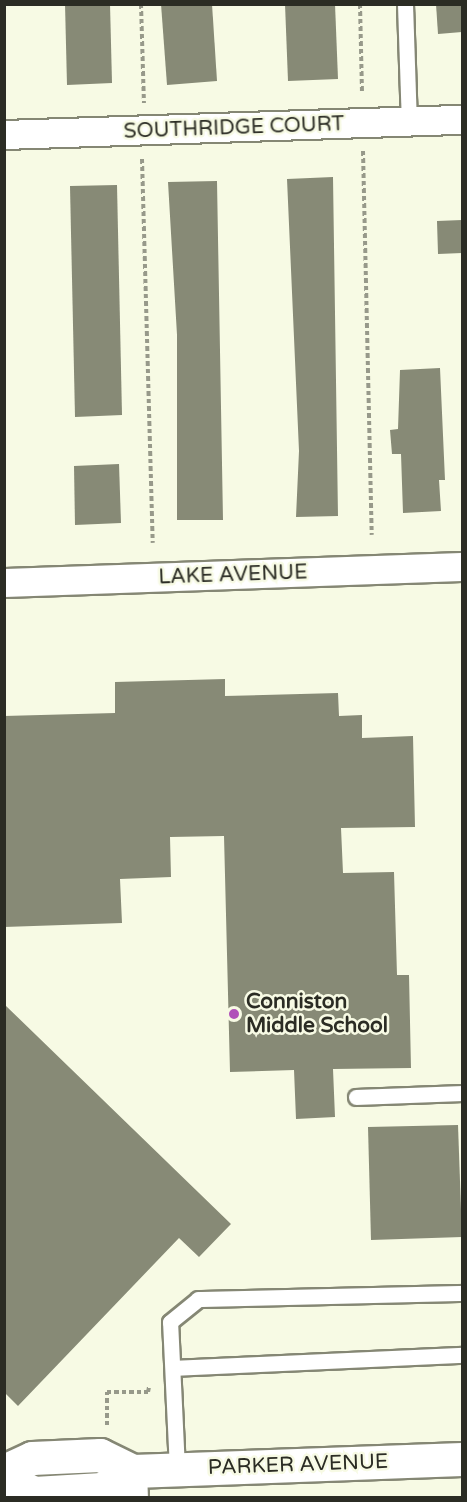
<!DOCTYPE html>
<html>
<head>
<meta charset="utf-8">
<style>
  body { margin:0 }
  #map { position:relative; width:467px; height:1502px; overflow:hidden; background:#f7fae4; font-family:"Varela Round",sans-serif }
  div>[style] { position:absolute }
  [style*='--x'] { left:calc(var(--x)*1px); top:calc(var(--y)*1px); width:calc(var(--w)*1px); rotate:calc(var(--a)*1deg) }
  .building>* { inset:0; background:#878a76 }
  .path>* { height:4px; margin-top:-2px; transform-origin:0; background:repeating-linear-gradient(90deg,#97998a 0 4.5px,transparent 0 7.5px) }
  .roads { filter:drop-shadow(2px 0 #858774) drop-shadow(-2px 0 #858774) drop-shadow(0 2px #858774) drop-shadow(0 -2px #858774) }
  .service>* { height:15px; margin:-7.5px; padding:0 7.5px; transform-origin:7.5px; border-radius:7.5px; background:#fff }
  .minor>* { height:28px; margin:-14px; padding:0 14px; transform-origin:14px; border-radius:14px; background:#fff }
  .tertiary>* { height:33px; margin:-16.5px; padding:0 16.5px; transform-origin:16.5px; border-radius:16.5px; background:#fff }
  .dots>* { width:16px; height:16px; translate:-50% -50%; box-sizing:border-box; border:3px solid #f7fae4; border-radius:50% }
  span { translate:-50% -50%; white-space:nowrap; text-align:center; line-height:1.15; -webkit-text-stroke:5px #f7fae4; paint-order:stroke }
  .street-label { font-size:21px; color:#2b2c24 }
  .poi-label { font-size:21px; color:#2b2c24; font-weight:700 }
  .left { translate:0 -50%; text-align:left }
  .frame { position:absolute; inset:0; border:6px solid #2b2c24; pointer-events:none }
</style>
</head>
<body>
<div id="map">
  <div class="building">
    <div style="clip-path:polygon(65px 4px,110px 4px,112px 83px,67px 85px)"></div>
    <div style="clip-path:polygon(161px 4px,212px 4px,217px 81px,167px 85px)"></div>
    <div style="clip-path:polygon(285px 4px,335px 4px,338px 79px,288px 81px)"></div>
    <div style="clip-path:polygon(436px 4px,462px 4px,462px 32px,438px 34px)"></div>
    <div style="clip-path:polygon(333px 177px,338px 516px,296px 517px,299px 451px,287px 179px)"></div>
    <div style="clip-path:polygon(217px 181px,223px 520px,177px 520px,177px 335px,168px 182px)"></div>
    <div style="clip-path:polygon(117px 185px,122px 415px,75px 417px,70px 186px)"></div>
    <div style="clip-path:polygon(462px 220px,462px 253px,438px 254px,437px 221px)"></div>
    <div style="clip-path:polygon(440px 368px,445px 480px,439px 480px,441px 511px,403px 513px,401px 454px,392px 454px,390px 430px,398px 429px,400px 370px)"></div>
    <div style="clip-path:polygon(119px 464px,121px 523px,75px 525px,74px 466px)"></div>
    <div style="clip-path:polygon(225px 679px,225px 696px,338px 693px,339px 716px,362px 715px,362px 738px,413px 736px,415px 827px,341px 828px,343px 873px,394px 872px,397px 975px,409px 975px,411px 1068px,333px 1069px,335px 1117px,296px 1119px,294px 1070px,230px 1072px,224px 836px,170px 837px,171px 877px,120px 879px,122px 923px,4px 927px,4px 716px,115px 713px,115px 682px)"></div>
    <div style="clip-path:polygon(4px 1004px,231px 1224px,199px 1257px,179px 1238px,18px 1406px,4px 1392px)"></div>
    <div style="clip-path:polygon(458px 1125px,462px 1237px,371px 1240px,368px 1127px)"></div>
  </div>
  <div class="path">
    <div style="--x:141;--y:4;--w:99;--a:88.3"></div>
    <div style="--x:360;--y:4;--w:90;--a:88.7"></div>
    <div style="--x:363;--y:151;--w:384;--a:88.7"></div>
    <div style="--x:142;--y:159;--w:384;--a:88.4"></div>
    <div style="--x:107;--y:1425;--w:33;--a:-90"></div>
    <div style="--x:107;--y:1392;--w:41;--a:0"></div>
    <div style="--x:148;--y:1392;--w:5;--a:-79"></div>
  </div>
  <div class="roads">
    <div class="service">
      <div style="--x:405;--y:4;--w:118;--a:88.1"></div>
      <div style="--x:356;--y:1097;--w:106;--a:-2.2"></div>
      <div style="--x:173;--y:1368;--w:289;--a:-2.6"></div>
      <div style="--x:177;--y:1469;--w:147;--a:-92.7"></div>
      <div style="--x:170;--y:1322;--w:36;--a:-39"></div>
      <div style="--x:198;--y:1299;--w:264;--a:-1.3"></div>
    </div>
    <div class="minor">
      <div style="--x:4;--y:135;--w:458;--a:-1.9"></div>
      <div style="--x:4;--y:583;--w:458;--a:-2"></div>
      <div style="--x:133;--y:1471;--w:27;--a:88"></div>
    </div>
    <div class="tertiary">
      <div style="--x:4;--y:1471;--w:31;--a:-25"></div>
      <div style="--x:32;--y:1458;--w:68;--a:-2.5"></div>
      <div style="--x:100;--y:1455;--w:37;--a:26"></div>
      <div style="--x:133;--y:1471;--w:329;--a:-2.1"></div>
      <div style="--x:4;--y:1479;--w:33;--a:25"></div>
      <div style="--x:34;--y:1493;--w:68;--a:-3.4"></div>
      <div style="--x:102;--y:1489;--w:36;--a:-30"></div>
    </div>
  </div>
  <div class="dots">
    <div style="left:234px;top:1014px;background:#b050b9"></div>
  </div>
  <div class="street-label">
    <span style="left:234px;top:128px;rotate:-2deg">SOUTHRIDGE COURT</span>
    <span style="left:233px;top:575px;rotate:-2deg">LAKE AVENUE</span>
    <span style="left:298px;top:1465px;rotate:-2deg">PARKER AVENUE</span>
  </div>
  <div class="poi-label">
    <span class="left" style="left:246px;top:1014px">Conniston<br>Middle School</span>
  </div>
  <div class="frame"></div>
</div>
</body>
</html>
